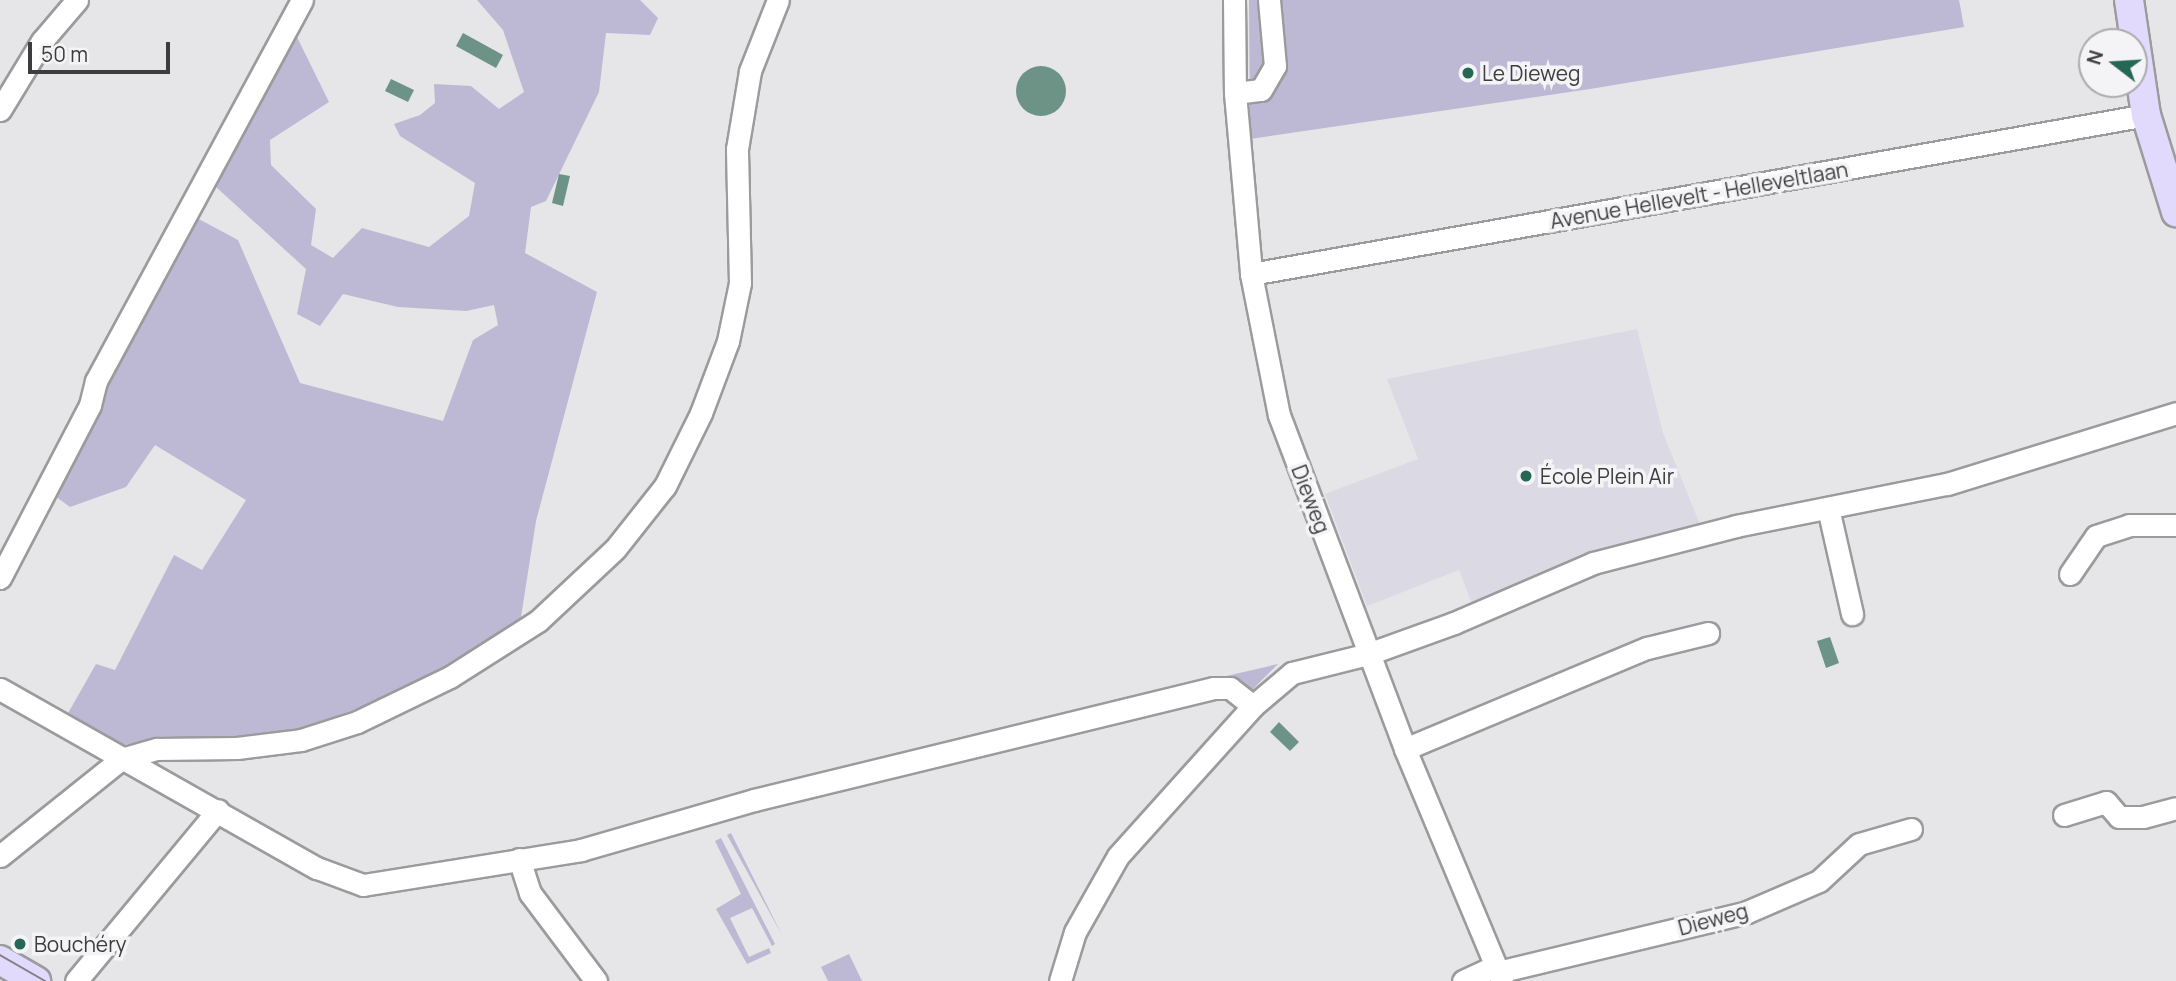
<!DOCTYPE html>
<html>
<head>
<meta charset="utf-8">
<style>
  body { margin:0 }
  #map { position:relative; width:2176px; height:981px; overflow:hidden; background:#e6e6e9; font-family:Manrope,sans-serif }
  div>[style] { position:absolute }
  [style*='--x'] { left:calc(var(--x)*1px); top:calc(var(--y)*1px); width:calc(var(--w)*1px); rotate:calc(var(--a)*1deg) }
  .built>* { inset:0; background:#dbd9e3 }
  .green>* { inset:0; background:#bdb8d3 }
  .water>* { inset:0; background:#6d9386 }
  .round { border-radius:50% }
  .roads { filter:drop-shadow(2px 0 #9b9b9e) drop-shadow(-2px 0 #9b9b9e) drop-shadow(0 2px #9b9b9e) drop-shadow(0 -2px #9b9b9e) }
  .minor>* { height:21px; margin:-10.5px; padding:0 10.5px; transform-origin:10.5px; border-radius:10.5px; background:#fff }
  .major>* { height:28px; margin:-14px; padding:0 14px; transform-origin:14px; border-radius:14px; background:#e1dafc }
  .tram>* { height:2px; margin:-1px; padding:0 1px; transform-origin:1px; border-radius:1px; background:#808082 }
  .dots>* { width:19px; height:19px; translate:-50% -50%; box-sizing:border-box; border:4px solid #f4f3f6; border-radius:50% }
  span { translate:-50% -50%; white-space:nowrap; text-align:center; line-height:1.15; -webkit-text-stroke:7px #f4f3f6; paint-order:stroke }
  .poi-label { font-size:21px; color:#3d3d3e }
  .left { translate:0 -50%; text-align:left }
  .street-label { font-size:21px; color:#3d3d3e }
  .north { position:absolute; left:2078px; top:28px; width:70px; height:70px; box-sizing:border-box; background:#f4f3f6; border:2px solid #abaaac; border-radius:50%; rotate:287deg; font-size:19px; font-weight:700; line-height:28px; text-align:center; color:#3d3d3e }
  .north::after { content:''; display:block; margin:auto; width:24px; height:32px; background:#266654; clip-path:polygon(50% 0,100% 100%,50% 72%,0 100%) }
  .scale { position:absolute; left:28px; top:42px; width:142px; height:32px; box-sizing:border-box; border:4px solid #3d3d3e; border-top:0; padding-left:9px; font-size:21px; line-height:24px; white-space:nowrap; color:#3d3d3e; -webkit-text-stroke:5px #f4f3f6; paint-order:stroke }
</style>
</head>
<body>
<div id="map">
  <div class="built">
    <div style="clip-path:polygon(1637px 329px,1663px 433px,1701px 527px,1473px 607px,1459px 570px,1367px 606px,1325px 494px,1418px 459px,1387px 379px)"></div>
  </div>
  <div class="green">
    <div style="clip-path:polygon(477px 0,640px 0,658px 18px,650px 35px,606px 33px,599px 92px,546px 201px,531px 207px,525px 253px,597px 292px,536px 521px,521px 617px,501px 638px,418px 685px,293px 733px,232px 740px,156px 739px,118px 746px,67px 715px,96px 664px,115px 670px,174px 555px,202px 570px,246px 500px,155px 445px,126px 487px,70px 507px,52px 494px,103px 398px,107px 376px,195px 217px,238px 240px,300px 383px,443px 421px,473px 340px,498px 325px,494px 305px,466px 311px,398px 307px,343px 294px,320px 326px,297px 314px,306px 269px,215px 186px,294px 31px,329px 102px,270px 140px,271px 165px,316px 209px,311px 245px,333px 258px,362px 228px,429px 247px,469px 216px,475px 183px,400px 136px,394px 124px,420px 115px,435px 103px,434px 84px,471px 86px,499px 109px,524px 92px,503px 30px)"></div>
    <div style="clip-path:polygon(1249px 0,1959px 0,1964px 27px,1590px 89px,1250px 139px)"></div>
    <div style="clip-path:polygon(1278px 664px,1252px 690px,1222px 677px)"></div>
    <div style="clip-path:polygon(731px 833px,782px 935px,727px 835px)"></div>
    <div style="clip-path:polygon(721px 838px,775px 944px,772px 946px,752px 908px,730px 918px,749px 957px,769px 948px,771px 953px,747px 964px,716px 909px,741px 894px,715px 841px)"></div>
    <div style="clip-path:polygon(849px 954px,862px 981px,828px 981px,821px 967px)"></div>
  </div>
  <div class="water">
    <div style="clip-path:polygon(463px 33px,503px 55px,496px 68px,456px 46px)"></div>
    <div class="round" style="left:1016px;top:66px;width:50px;height:50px"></div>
    <div style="clip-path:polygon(391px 79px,414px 90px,408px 102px,385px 91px)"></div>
    <div style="clip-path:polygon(559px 174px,570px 176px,563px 206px,552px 203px)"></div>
    <div style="clip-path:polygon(1830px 637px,1839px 663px,1826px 668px,1817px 641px)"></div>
    <div style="clip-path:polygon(1279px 722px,1299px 742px,1290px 751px,1270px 732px)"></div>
  </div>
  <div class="roads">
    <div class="minor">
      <div style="--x:1234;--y:0;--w:93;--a:89.4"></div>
      <div style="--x:1235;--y:93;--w:182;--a:84.9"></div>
      <div style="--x:1251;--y:274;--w:144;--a:78.8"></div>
      <div style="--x:1279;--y:415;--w:357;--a:69.3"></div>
      <div style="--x:1405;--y:749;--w:251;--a:67.3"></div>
      <div style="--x:1235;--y:93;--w:26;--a:-7"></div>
      <div style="--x:1261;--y:90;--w:28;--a:-60"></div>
      <div style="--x:1275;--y:66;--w:66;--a:-95.2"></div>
      <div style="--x:0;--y:110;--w:81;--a:-58.7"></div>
      <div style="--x:42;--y:41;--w:54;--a:-49.5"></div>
      <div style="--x:1251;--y:274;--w:909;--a:-10.07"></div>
      <div style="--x:1828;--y:508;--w:109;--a:77.2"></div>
      <div style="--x:2070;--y:574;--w:46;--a:-55.6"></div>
      <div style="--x:2096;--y:536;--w:35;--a:-18"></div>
      <div style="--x:2129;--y:525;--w:47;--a:0"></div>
      <div style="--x:0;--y:578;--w:195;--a:-62.5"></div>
      <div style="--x:90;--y:405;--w:25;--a:-76"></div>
      <div style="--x:96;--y:381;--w:433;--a:-61.6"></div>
      <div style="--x:0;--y:689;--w:364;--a:29.5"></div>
      <div style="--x:317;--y:868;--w:49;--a:20.3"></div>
      <div style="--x:363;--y:885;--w:221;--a:-9.1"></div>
      <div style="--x:581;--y:850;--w:180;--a:-16.1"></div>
      <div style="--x:754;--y:800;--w:473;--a:-13.7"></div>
      <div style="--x:1214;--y:688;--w:16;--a:0"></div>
      <div style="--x:1230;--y:688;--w:29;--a:38"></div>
      <div style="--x:1405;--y:749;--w:262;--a:-22.7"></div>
      <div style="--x:1647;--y:648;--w:63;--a:-13.8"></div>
      <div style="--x:2064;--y:815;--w:44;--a:-17.2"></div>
      <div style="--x:2106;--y:802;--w:20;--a:49"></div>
      <div style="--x:2119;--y:817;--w:24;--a:0"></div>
      <div style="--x:2143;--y:817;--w:34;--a:-15"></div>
      <div style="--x:0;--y:856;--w:155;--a:-38.7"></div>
      <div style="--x:121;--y:759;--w:37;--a:-16"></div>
      <div style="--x:157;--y:749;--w:80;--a:-0.7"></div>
      <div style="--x:237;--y:748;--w:64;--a:-7.1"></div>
      <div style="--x:301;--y:740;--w:59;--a:-17.8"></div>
      <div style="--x:357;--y:722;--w:103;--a:-25.8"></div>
      <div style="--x:450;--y:677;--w:104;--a:-32.5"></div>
      <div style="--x:538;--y:621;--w:105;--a:-43.1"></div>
      <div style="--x:615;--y:549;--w:80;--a:-51.6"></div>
      <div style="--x:665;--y:486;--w:81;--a:-63.7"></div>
      <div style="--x:701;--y:413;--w:77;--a:-69.4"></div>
      <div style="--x:728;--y:341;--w:59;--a:-78.3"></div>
      <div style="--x:740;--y:283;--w:134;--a:-91.3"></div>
      <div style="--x:737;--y:149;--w:79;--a:-80.5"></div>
      <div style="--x:750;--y:71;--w:76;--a:-68.5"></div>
      <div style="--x:519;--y:859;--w:36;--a:72"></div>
      <div style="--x:530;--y:893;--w:110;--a:53.1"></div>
      <div style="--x:1498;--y:972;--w:256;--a:-13.5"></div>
      <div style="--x:1747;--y:912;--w:78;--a:-23.3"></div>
      <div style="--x:1819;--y:881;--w:54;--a:-42.8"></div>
      <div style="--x:1859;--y:844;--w:54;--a:-16.1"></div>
      <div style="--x:76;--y:981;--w:222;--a:-50.3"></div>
      <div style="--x:1060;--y:981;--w:51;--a:-73"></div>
      <div style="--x:1075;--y:932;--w:87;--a:-60.5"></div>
      <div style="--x:1118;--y:856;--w:202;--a:-48"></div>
      <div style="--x:1253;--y:706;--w:51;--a:-40.2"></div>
      <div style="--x:1292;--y:673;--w:78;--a:-14"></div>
      <div style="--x:1368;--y:654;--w:91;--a:-19.8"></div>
      <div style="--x:1454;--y:623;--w:151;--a:-23.3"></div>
      <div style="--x:1593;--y:563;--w:148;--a:-14.5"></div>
      <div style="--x:1736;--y:526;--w:215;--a:-11.3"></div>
      <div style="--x:1947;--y:484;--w:240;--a:-17.2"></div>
      <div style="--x:1463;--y:981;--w:35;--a:-25"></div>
    </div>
    <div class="major">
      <div style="--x:2129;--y:0;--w:116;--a:81.6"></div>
      <div style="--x:2146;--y:115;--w:102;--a:72.8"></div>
      <div style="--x:0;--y:960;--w:42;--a:30.3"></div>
    </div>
  </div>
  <div class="tram">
    <div style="--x:0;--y:955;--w:52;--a:30"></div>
  </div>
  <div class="dots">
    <div style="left:1468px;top:73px;background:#266654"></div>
    <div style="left:1526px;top:476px;background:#266654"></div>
    <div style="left:20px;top:944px;background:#266654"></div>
  </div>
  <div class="poi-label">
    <span class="left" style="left:1482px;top:73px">Le Dieweg</span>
    <span class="left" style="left:1540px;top:476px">École Plein Air</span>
    <span class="left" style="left:34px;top:944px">Bouchéry</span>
  </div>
  <div class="street-label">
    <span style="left:1699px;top:195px;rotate:-10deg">Avenue Hellevelt - Helleveltlaan</span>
    <span style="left:1311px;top:499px;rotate:69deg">Dieweg</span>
    <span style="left:1713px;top:919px;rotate:-15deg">Dieweg</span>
  </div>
  <div class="north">N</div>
  <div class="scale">50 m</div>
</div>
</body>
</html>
